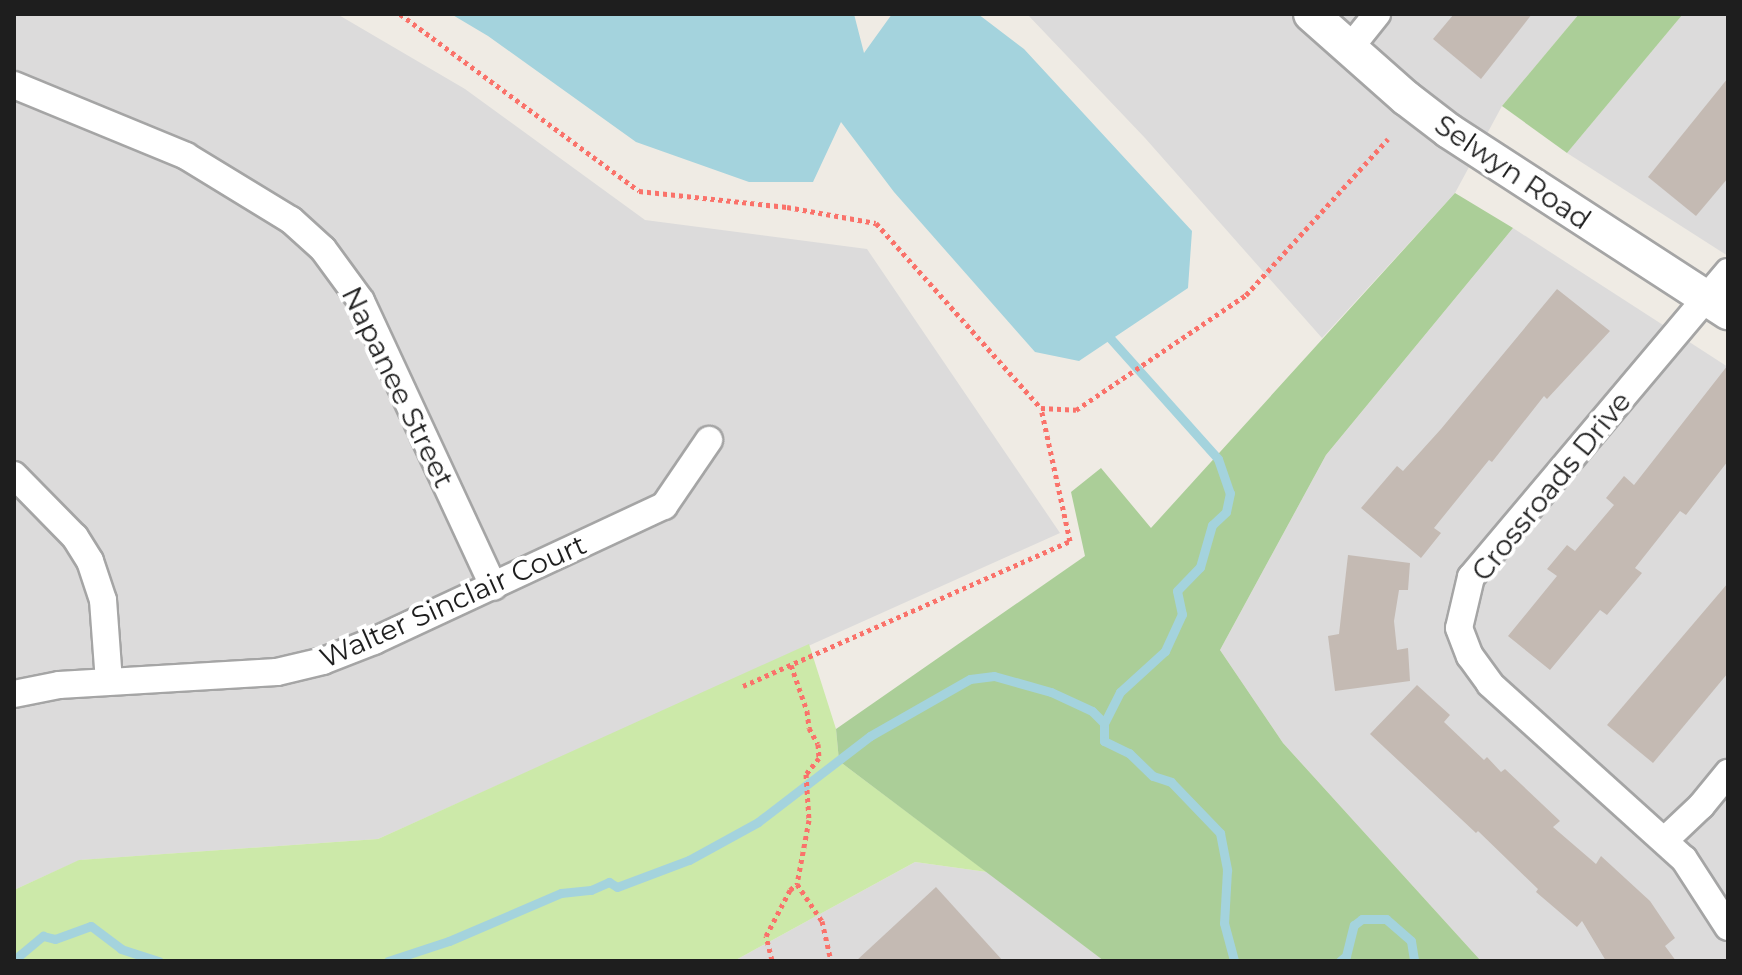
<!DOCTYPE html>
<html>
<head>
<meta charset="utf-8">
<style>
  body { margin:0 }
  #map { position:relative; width:1742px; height:975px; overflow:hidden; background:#efebe4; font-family:Montserrat,sans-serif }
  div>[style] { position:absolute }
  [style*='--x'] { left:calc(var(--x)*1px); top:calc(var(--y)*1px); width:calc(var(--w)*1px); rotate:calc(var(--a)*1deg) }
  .residential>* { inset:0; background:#dcdbdb }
  .grass>* { inset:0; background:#cce9a9 }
  .forest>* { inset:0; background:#abce98 }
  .water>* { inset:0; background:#a4d3dd }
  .stream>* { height:9px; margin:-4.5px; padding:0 4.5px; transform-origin:4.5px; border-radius:4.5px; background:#a4d3dd }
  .building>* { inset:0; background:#c4bab3 }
  .path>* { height:5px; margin-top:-2.5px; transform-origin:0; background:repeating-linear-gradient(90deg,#fa726a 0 4px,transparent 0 8px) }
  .roads { filter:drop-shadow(2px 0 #a5a5a5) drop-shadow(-2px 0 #a5a5a5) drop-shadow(0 2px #a5a5a5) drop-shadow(0 -2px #a5a5a5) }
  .minor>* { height:26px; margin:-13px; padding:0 13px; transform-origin:13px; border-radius:13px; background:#fff }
  .tertiary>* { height:34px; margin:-17px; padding:0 17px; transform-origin:17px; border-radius:17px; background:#fff }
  span { translate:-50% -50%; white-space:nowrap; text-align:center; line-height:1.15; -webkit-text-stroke:8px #fff; paint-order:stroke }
  .street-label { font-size:28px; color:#1e1e1e }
  .frame { position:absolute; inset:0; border:16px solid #1e1e1e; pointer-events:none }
</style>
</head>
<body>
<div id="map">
  <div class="residential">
    <div style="clip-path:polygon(14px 14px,337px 14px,465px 89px,645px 220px,867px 249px,1060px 533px,378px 839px,80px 860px,14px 890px)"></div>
    <div style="clip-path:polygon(1027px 14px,1579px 14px,1502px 106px,1455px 193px,1322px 338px,1145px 138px)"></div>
    <div style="clip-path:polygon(1683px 14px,1728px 14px,1728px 256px,1567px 153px)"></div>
    <div style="clip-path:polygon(1513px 228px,1728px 367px,1728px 961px,1481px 961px,1283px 743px,1220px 650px,1326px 455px)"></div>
    <div style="clip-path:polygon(915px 862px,987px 872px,1104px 961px,734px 961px)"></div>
  </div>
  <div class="grass">
    <div style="clip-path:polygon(809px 644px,836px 729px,839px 761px,987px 872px,915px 862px,734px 961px,14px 961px,14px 890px,79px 860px,378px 839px)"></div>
  </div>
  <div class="forest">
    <div style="clip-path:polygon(1579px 14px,1683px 14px,1567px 153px,1502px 106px)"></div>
    <div style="clip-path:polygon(1455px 193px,1513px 228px,1326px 455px,1220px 650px,1283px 743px,1481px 961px,1104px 961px,839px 761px,836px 729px,1085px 556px,1071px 492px,1101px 468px,1151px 528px)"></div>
  </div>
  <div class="water">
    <div style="clip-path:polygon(451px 14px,854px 14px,864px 53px,892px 14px,978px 14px,1024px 49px,1192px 231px,1188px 288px,1079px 361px,1035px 352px,894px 192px,841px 122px,813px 182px,749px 182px,636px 142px,488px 36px)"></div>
  </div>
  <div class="stream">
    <div style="--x:1110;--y:338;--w:162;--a:48.2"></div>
    <div style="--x:1218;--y:459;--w:36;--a:71"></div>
    <div style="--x:1230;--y:493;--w:19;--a:102"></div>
    <div style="--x:1226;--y:512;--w:19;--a:137"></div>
    <div style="--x:1212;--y:525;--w:44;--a:105.9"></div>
    <div style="--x:1200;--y:567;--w:33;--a:134"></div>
    <div style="--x:1177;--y:591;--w:24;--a:78"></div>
    <div style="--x:1182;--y:614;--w:41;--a:114.7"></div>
    <div style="--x:1165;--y:651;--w:61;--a:137.7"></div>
    <div style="--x:1120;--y:692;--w:35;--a:117"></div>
    <div style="--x:1104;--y:723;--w:18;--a:90"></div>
    <div style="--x:1104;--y:741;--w:28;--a:26"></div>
    <div style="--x:1129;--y:753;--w:33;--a:44"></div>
    <div style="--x:1153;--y:776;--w:19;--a:18"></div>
    <div style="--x:1171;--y:782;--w:71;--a:46.1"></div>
    <div style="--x:1220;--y:833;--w:38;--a:79"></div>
    <div style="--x:1227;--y:870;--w:53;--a:93.2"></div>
    <div style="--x:1224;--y:923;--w:39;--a:75"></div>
    <div style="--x:14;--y:960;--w:38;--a:-40"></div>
    <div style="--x:43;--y:936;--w:12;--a:14"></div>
    <div style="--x:55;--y:939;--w:38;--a:-20"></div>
    <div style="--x:91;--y:926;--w:38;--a:37"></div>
    <div style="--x:121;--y:949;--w:40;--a:18"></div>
    <div style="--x:388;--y:961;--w:64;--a:-18.2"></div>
    <div style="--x:449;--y:941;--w:122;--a:-23.2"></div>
    <div style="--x:561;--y:893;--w:30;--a:-6"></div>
    <div style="--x:591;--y:890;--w:20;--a:-24"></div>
    <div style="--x:609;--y:882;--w:9;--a:32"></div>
    <div style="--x:617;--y:887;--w:77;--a:-20.6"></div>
    <div style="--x:689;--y:860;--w:79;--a:-28.8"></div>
    <div style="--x:758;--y:822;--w:141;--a:-37.5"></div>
    <div style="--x:870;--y:736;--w:115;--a:-29.7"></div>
    <div style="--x:970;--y:679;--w:24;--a:-7"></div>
    <div style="--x:994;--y:676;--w:59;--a:15.7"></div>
    <div style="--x:1051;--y:692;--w:45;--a:24.9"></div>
    <div style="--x:1092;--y:711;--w:17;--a:45"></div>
    <div style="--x:1340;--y:961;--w:8;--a:-40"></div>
    <div style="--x:1346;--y:956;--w:32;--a:-76"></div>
    <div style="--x:1354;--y:925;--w:10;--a:-37"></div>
    <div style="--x:1362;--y:919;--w:24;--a:0"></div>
    <div style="--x:1386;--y:919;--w:33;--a:41"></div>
    <div style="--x:1411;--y:941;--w:20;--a:81"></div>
  </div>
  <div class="building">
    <div style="clip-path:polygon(1454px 14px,1532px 14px,1481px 79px,1433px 39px)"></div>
    <div style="clip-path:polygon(1728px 78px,1728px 178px,1696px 216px,1648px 177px)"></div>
    <div style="clip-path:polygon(1557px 289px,1610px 331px,1547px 399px,1544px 396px,1492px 462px,1489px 460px,1434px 528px,1441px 533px,1421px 558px,1361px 508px,1397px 466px,1403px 471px,1441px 429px)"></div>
    <div style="clip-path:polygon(1728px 365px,1728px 461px,1686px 515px,1680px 511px,1635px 568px,1642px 573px,1607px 615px,1600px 610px,1550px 670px,1508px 636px,1557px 576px,1547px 569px,1567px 545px,1575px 551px,1614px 505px,1606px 498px,1624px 476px,1634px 485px)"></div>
    <div style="clip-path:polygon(1348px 555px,1410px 563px,1408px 590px,1399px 590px,1394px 621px,1397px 650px,1408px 648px,1410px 681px,1335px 691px,1328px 636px,1339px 634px)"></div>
    <div style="clip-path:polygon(1728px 583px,1728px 673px,1653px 763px,1607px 725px)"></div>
    <div style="clip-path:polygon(1417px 685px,1450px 715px,1444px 722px,1484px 760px,1487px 757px,1501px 772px,1505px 769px,1560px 821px,1553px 827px,1596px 864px,1601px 856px,1650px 901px,1675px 938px,1665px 946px,1676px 961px,1606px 961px,1582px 921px,1577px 927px,1536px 892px,1538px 889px,1478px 831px,1476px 833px,1370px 734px)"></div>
    <div style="clip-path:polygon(936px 887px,1003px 961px,856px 961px)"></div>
  </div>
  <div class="path">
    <div style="--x:400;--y:14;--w:297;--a:36.5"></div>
    <div style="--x:639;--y:191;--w:149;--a:6.2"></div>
    <div style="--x:787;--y:207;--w:90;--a:10.2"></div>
    <div style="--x:876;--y:223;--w:248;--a:48.3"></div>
    <div style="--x:1041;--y:408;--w:35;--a:3"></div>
    <div style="--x:1076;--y:410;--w:205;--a:-34.1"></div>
    <div style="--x:1246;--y:295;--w:211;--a:-47.7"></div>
    <div style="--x:791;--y:665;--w:49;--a:70.8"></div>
    <div style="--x:807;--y:711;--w:17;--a:83"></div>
    <div style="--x:809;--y:728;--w:18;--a:61"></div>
    <div style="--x:818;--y:744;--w:14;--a:86"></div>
    <div style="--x:819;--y:758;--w:21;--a:129"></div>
    <div style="--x:806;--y:774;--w:46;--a:86.3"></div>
    <div style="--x:809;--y:820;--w:65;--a:100.6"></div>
    <div style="--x:797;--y:884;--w:45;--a:56"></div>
    <div style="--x:822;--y:921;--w:41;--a:77.3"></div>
    <div style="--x:743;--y:686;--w:358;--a:-23.9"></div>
    <div style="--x:1070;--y:541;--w:136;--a:-102.3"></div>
    <div style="--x:772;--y:960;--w:25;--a:-104"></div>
    <div style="--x:766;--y:936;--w:52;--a:-62.4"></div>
    <div style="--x:790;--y:890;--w:9;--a:-41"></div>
  </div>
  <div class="roads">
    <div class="minor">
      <div style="--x:1349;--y:49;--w:45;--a:-51.3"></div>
      <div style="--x:14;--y:85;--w:186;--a:22.4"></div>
      <div style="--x:186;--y:156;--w:123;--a:31.4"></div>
      <div style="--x:291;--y:220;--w:43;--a:42.2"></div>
      <div style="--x:323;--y:249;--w:64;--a:53.8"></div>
      <div style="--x:361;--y:301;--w:315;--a:65.1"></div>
      <div style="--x:1728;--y:272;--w:399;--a:130.1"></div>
      <div style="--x:1471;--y:577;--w:52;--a:103.2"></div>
      <div style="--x:1459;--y:628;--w:30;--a:69"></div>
      <div style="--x:1470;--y:656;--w:34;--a:54"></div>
      <div style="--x:1490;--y:684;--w:261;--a:42.1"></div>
      <div style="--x:1684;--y:859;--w:81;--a:57.1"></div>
      <div style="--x:14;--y:475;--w:87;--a:45.5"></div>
      <div style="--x:75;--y:537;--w:28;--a:58"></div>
      <div style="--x:90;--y:561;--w:41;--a:71.6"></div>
      <div style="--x:103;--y:600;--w:81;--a:85.8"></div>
      <div style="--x:14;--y:694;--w:46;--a:-11.3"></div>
      <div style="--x:59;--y:685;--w:218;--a:-3.4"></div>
      <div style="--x:277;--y:672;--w:47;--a:-13.4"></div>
      <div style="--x:323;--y:661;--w:55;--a:-21.4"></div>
      <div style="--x:374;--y:641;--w:320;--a:-25"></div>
      <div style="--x:664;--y:506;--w:80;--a:-55.7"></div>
      <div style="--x:1665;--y:840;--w:50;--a:-43.4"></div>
      <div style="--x:1701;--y:806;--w:43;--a:-50.7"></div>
    </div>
    <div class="tertiary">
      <div style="--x:1311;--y:14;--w:127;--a:41.5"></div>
      <div style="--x:1406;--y:98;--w:54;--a:37.5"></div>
      <div style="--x:1449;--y:131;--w:333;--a:33"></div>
    </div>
  </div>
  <div class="street-label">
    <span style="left:1513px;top:172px;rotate:34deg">Selwyn Road</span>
    <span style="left:398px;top:387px;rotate:64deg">Napanee Street</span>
    <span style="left:1551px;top:486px;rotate:-51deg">Crossroads Drive</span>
    <span style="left:453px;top:601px;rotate:-24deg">Walter Sinclair Court</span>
  </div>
  <div class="frame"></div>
</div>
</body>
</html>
